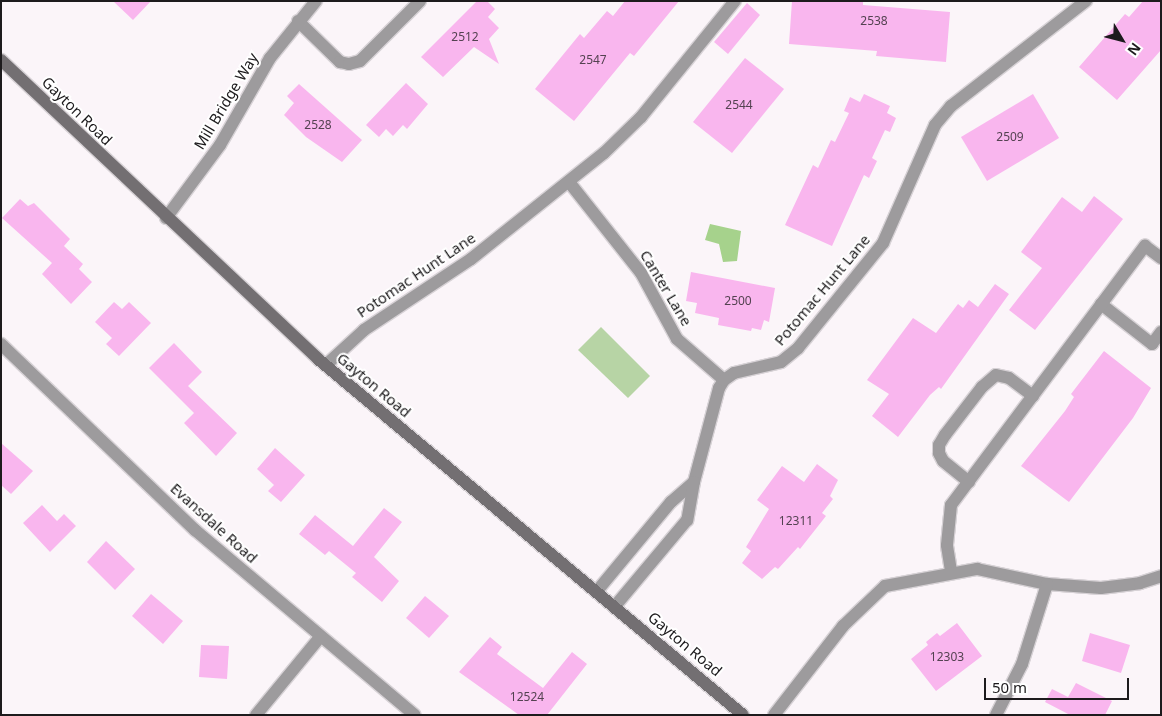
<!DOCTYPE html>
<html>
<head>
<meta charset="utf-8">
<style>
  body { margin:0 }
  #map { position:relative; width:1162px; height:716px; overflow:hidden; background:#fbf5f9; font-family:"Noto Sans",sans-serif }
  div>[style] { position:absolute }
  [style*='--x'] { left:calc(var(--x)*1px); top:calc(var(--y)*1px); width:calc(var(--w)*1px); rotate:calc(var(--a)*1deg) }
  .green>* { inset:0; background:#b7d4a5 }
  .water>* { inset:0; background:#a6d28c }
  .building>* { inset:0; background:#f9b6ee }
  .roads { filter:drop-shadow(1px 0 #d7d2d6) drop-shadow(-1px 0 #d7d2d6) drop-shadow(0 1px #d7d2d6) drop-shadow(0 -1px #d7d2d6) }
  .street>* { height:12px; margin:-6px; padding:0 6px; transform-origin:6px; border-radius:6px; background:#9d9b9d }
  .secondary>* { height:12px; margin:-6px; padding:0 6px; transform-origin:6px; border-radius:6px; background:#736f72 }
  span { translate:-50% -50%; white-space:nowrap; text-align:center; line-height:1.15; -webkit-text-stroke:4px #fff; paint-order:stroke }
  .number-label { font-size:12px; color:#544251 }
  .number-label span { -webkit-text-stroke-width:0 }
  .street-label { font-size:15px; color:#1d1b1d }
  .frame { position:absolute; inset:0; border:2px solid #1d1b1d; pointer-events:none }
  .north { position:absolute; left:1097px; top:15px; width:50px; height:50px; -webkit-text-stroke:4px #fff; paint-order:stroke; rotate:127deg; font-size:14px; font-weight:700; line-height:20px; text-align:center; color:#1d1b1d }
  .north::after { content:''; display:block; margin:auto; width:18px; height:22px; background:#1d1b1d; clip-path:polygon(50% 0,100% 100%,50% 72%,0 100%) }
  .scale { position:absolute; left:984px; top:678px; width:145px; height:22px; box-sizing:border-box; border:2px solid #1d1b1d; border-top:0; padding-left:6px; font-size:15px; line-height:18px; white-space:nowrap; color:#1d1b1d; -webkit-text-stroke:4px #fff; paint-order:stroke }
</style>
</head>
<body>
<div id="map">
  <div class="green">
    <div style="clip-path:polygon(601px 327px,650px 376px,628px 398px,578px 350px)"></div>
  </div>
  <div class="water">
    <div style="clip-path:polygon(710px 224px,741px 231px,737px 261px,723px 262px,719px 244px,705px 240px)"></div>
  </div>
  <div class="building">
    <div style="clip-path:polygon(113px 1px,151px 1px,133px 20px)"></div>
    <div style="clip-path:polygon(477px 1px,487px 1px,495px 9px,488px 17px,499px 28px,489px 39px,499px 64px,474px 47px,443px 77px,421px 57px)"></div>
    <div style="clip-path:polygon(625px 1px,679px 1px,634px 56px,630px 53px,574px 121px,535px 89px,580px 34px,584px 38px,607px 11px,613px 16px)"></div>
    <div style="clip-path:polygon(792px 1px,863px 1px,863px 5px,950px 12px,946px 62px,876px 56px,877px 51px,789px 44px)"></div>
    <div style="clip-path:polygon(1143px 1px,1161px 1px,1161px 50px,1117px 100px,1079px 67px,1125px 14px,1129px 17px)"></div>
    <div style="clip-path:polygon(747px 3px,760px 15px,728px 54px,714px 42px)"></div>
    <div style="clip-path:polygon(745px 58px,784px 89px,732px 153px,693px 122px)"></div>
    <div style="clip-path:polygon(406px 83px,428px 104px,407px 129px,403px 125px,393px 136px,386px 129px,379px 137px,366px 125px)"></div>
    <div style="clip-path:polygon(299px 84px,362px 140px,342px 162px,306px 137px,284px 115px,294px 103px,287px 96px)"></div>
    <div style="clip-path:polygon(864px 94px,890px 106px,887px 113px,896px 118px,890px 132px,885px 130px,872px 158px,877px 161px,869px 178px,864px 175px,832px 246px,785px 225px,813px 165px,818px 168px,831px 140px,835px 142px,849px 113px,844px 111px,850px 97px,860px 102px)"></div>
    <div style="clip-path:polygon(1033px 94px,1059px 138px,987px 181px,961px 137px)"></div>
    <div style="clip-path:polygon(1094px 196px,1123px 219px,1035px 330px,1009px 310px,1042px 268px,1021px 252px,1062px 197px,1082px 212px)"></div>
    <div style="clip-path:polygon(20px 199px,28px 206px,34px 203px,70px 239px,64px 246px,83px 264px,79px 269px,92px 282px,71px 304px,42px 274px,52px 263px,2px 218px)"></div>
    <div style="clip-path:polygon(691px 272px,775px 288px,769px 322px,764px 320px,761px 330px,752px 328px,751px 331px,718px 325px,719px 318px,695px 313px,697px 303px,686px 301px)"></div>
    <div style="clip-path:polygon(995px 284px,1009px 294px,941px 389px,939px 387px,930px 395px,898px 437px,872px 416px,889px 394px,867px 380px,913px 318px,936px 333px,958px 304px,963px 308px,969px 300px,978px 307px)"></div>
    <div style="clip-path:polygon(114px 302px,122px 309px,129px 302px,151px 323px,119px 356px,106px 344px,112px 338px,95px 322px)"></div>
    <div style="clip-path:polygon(174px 343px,202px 372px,188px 386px,237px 433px,216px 456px,184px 423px,194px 413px,149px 368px)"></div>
    <div style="clip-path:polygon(1104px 351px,1151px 388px,1133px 418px,1069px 502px,1021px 466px,1065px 411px,1074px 397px,1071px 394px)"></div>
    <div style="clip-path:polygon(1px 443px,33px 471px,11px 494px,1px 485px)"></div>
    <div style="clip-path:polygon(275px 448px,305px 475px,281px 502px,268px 491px,274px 485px,257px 469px)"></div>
    <div style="clip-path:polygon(817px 464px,838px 480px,830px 496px,833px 499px,822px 513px,826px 516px,800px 549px,798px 547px,778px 569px,775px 567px,762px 579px,742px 563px,751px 551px,746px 547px,769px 509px,757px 500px,782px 466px,804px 482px)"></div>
    <div style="clip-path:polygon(42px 505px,57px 521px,64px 514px,76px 526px,50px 552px,23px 523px)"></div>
    <div style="clip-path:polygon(384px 508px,402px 522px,374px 557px,399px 581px,382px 602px,352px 577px,356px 573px,329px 551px,325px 555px,299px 534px,315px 515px,353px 546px)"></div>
    <div style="clip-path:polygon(106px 541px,135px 569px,115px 590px,87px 562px)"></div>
    <div style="clip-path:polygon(151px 594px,183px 621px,163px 644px,132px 616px)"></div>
    <div style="clip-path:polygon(425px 596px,449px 616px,429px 638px,406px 618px)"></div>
    <div style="clip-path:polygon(957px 623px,982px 656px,936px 691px,911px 659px,928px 645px,926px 642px,937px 633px,940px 636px)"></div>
    <div style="clip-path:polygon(1090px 633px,1130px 645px,1121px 673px,1082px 661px)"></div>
    <div style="clip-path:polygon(490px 637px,502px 647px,497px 654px,543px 688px,572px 652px,587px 664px,547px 715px,519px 715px,459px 672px)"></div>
    <div style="clip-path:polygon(201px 645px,229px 646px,227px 679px,199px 677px)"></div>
    <div style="clip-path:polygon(1076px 683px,1112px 701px,1105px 715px,1070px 715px,1045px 702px,1052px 689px,1068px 697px)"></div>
  </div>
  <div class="roads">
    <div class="street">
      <div style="--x:298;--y:21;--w:59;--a:44.3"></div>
      <div style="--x:340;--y:62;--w:9;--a:13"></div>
      <div style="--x:349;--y:64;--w:11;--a:-15"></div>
      <div style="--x:360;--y:61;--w:85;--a:-45"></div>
      <div style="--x:569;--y:182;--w:116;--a:51.6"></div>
      <div style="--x:641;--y:273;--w:75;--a:61.4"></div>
      <div style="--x:677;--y:339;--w:62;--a:41.1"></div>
      <div style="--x:166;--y:218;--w:91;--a:-53.5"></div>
      <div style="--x:220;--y:145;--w:100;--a:-60.1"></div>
      <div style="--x:270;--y:58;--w:73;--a:-51.1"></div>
      <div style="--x:1101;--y:304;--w:65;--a:38.1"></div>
      <div style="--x:1152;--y:344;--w:15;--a:-53"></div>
      <div style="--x:1;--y:344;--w:269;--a:43.8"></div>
      <div style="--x:195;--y:530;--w:287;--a:40.1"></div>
      <div style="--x:326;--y:365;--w:52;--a:-42.6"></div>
      <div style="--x:364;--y:330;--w:128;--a:-33.6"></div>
      <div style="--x:471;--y:259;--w:170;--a:-38.6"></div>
      <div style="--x:604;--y:153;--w:52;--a:-44.2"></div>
      <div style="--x:641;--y:117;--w:149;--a:-51"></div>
      <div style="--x:694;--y:482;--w:97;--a:-75.1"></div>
      <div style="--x:719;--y:388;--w:9;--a:-58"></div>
      <div style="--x:724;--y:380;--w:12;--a:-35"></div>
      <div style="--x:734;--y:373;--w:48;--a:-13.2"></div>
      <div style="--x:781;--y:362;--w:22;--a:-39"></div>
      <div style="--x:798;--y:348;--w:135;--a:-51"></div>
      <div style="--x:883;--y:243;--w:129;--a:-66.2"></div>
      <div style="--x:935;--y:125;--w:25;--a:-50"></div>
      <div style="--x:951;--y:106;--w:171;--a:-37.9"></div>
      <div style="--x:969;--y:482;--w:33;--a:-141"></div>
      <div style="--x:943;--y:461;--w:9;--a:-117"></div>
      <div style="--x:939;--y:453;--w:8;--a:-90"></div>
      <div style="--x:939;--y:445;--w:12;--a:-59"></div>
      <div style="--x:945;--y:435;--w:61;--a:-52.4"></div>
      <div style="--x:982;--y:387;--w:18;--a:-41"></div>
      <div style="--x:996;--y:375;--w:13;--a:13"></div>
      <div style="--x:1009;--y:378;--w:30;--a:37"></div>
      <div style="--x:951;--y:571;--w:26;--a:-99"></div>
      <div style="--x:947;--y:545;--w:40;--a:-84.3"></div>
      <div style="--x:951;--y:505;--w:324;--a:-53.2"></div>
      <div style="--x:1145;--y:246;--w:20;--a:37"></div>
      <div style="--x:597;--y:591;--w:116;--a:-50.3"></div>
      <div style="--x:671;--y:502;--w:30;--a:-41"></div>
      <div style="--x:694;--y:482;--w:39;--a:100"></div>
      <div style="--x:687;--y:520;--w:112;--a:129.9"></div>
      <div style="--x:256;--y:715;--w:101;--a:-50.6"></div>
      <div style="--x:774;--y:715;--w:113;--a:-52.2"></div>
      <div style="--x:843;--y:626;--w:58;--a:-43.6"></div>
      <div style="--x:885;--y:586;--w:94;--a:-10.5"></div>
      <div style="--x:977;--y:569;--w:72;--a:12.1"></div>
      <div style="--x:1047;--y:584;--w:54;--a:4.2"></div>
      <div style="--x:1101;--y:588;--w:39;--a:-7"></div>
      <div style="--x:1140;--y:583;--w:22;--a:-18"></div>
      <div style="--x:996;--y:715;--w:57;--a:-63"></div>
      <div style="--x:1022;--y:664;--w:84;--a:-72.6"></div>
    </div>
    <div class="secondary">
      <div style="--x:1;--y:60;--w:436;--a:43.3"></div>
      <div style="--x:318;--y:359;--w:554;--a:39.95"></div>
    </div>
  </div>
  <div class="number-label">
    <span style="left:874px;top:21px">2538</span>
    <span style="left:465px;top:37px">2512</span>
    <span style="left:593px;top:60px">2547</span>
    <span style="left:739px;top:105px">2544</span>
    <span style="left:318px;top:125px">2528</span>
    <span style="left:1010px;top:137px">2509</span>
    <span style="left:738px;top:301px">2500</span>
    <span style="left:796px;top:521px">12311</span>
    <span style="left:947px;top:657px">12303</span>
    <span style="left:527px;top:697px">12524</span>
  </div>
  <div class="street-label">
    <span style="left:226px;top:101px;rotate:-59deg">Mill Bridge Way</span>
    <span style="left:77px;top:111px;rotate:44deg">Gayton Road</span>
    <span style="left:416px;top:275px;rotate:-34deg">Potomac Hunt Lane</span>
    <span style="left:666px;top:288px;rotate:59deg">Canter Lane</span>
    <span style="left:822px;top:290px;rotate:-50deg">Potomac Hunt Lane</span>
    <span style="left:374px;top:385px;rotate:40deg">Gayton Road</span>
    <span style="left:214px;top:523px;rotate:42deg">Evansdale Road</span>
    <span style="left:685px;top:644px;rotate:40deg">Gayton Road</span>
  </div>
  <div class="frame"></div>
  <div class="north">N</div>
  <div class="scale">50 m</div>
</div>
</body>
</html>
